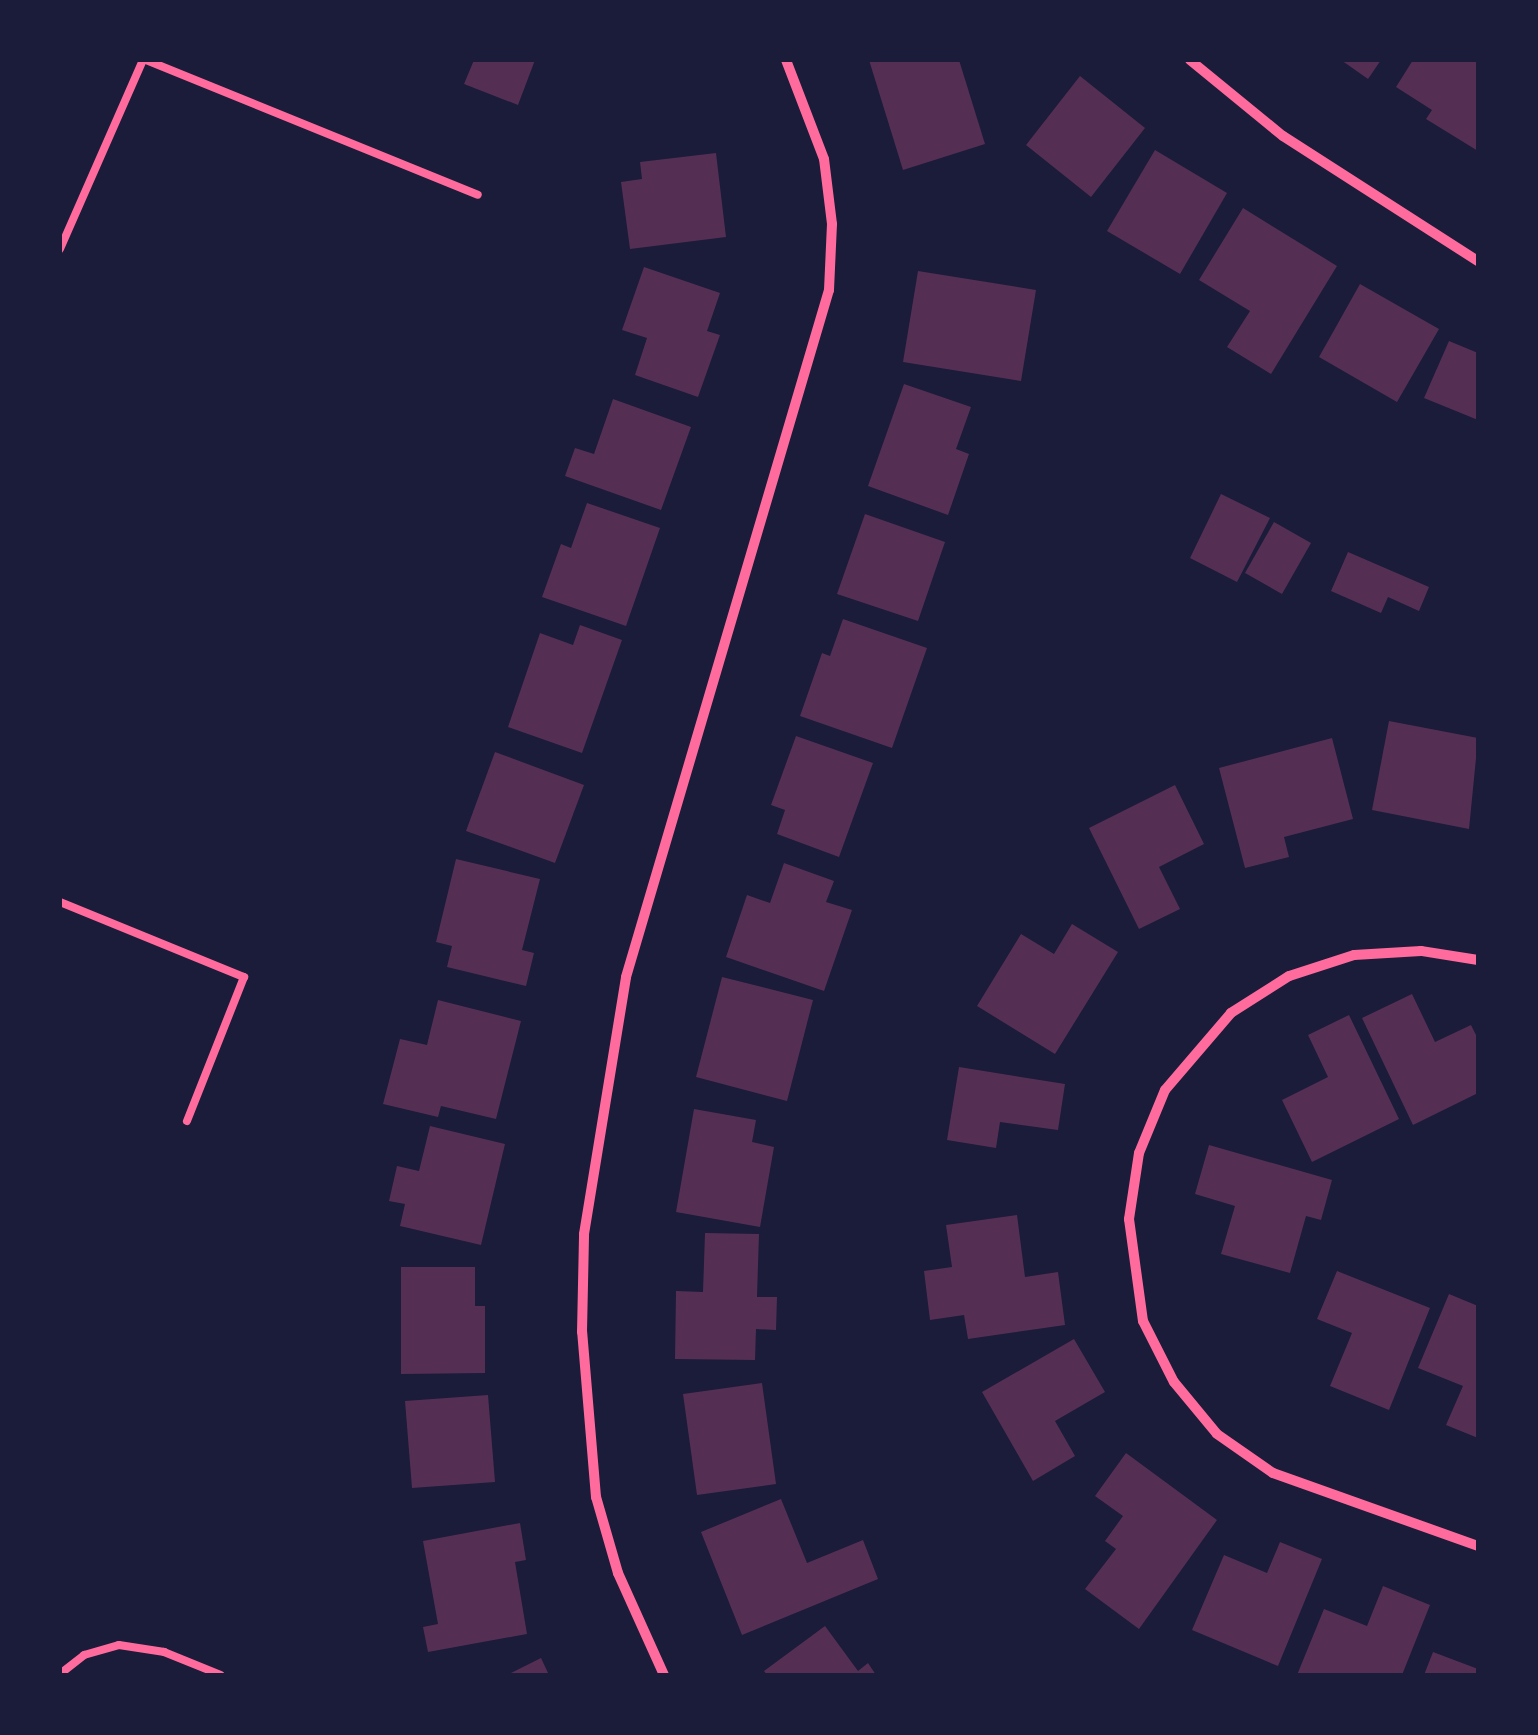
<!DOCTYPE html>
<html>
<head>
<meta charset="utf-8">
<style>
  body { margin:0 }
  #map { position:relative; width:1538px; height:1735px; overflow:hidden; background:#1b1b3a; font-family:"Roboto Condensed",sans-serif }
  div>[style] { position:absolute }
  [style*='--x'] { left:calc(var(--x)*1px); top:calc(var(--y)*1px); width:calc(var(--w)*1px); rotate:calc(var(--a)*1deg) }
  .building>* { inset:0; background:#542f53 }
  .service>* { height:8px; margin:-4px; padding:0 4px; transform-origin:4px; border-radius:4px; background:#ff6b9d }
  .minor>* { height:10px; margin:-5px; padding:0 5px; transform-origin:5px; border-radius:5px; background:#ff6b9d }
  span { translate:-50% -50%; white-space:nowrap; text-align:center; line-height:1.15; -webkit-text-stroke:9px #1b1b3a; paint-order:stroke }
  .frame { position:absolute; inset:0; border:62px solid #1b1b3a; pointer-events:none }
</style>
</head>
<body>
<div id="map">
  <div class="building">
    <div style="clip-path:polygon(474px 60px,535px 60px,518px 105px,464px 84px)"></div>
    <div style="clip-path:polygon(869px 60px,959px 60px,985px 144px,903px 170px)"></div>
    <div style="clip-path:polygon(1341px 60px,1381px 60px,1368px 79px)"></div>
    <div style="clip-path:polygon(1413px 60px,1478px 60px,1478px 151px,1426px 119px,1432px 110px,1396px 87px)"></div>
    <div style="clip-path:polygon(1080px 76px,1145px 128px,1091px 197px,1026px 145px)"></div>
    <div style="clip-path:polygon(1155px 150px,1227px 193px,1180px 274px,1107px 231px)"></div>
    <div style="clip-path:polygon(716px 153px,726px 237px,630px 249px,621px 182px,642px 179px,640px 162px)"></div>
    <div style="clip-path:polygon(1243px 208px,1337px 266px,1271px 374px,1227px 347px,1250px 311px,1199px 280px)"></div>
    <div style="clip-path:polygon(644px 267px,720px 293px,707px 331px,720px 335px,698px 397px,635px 375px,647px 338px,622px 330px)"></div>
    <div style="clip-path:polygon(918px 271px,1036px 290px,1021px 381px,903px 362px)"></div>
    <div style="clip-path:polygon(1360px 284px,1439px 329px,1397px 402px,1319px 357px)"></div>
    <div style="clip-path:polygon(1449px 341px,1478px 353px,1478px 420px,1424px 398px)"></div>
    <div style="clip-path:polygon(904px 384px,971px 407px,956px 449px,969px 454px,948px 515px,868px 486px)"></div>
    <div style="clip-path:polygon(613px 399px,691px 427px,661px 510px,565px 476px,575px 448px,594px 454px)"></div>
    <div style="clip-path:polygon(1221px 494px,1270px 518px,1237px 582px,1190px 558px)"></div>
    <div style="clip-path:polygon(587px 503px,660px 528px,626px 626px,542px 597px,561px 544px,571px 548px)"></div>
    <div style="clip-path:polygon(865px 514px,945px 542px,918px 621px,837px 594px)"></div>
    <div style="clip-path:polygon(1274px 522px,1311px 543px,1282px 594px,1245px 573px)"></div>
    <div style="clip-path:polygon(1348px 552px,1429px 587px,1419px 611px,1388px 597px,1381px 613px,1331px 591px)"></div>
    <div style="clip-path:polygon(843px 619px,927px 648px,892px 748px,800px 716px,822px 653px,830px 656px)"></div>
    <div style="clip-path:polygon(580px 625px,622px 640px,582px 753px,508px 727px,540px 633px,573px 645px)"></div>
    <div style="clip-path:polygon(1389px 721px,1478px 738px,1469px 829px,1372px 810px)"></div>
    <div style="clip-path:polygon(796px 736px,873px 763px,839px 857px,777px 834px,785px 810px,771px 805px)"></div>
    <div style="clip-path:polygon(1332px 738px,1353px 819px,1284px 837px,1289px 857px,1245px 868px,1219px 768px)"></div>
    <div style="clip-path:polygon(495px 752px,584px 785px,555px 863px,466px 831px)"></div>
    <div style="clip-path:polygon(1175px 785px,1204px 844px,1159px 867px,1180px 909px,1139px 929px,1089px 828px)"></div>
    <div style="clip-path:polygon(456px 859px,540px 879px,522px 950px,534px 953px,526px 986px,447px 967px,452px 946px,436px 942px)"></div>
    <div style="clip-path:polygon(784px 863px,834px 881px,826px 902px,852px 910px,824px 991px,726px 957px,747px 895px,770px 903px)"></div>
    <div style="clip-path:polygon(1072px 924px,1118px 952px,1055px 1054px,977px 1006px,1021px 934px,1054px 954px)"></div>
    <div style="clip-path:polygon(722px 977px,813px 1000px,787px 1101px,696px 1077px)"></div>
    <div style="clip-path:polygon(1412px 994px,1435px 1042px,1471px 1025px,1478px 1039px,1478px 1093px,1413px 1125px,1362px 1018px)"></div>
    <div style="clip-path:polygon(438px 1000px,521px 1021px,496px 1119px,441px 1106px,438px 1117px,383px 1104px,400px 1039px,427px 1045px)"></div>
    <div style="clip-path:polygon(1349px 1015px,1399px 1119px,1312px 1162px,1282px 1100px,1328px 1077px,1308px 1035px)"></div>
    <div style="clip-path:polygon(959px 1067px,1065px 1084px,1058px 1130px,1000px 1122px,996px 1148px,947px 1140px)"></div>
    <div style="clip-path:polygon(694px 1109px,756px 1120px,752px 1142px,774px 1147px,760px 1227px,676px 1212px)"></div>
    <div style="clip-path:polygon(430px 1126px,505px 1144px,481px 1245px,400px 1226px,405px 1204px,389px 1201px,397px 1166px,419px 1171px)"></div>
    <div style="clip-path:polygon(1209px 1145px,1332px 1180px,1321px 1220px,1306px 1216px,1290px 1273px,1221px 1254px,1235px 1206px,1195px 1194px)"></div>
    <div style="clip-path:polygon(1017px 1215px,1025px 1277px,1058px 1272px,1065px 1325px,968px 1339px,964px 1315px,930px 1320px,924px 1271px,952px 1267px,946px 1225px)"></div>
    <div style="clip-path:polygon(705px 1233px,759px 1234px,757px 1297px,777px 1297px,776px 1330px,756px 1329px,755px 1360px,675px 1359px,676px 1291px,703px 1292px)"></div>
    <div style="clip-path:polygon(401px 1267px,475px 1267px,475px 1306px,485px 1306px,485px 1373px,401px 1374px)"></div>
    <div style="clip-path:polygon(1337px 1271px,1430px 1308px,1389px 1410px,1330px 1386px,1352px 1333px,1317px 1319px)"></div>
    <div style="clip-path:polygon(1449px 1294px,1478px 1306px,1478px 1438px,1446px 1425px,1463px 1386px,1418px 1368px)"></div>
    <div style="clip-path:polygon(1074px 1339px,1105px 1392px,1055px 1421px,1075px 1456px,1033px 1481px,982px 1392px)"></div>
    <div style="clip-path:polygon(762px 1383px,776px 1484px,697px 1495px,683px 1394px)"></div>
    <div style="clip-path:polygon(488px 1395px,495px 1482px,412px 1488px,405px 1401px)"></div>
    <div style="clip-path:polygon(1126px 1453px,1217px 1520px,1139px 1629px,1085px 1589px,1116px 1549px,1105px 1541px,1123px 1516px,1095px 1496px)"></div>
    <div style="clip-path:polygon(781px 1499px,807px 1563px,863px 1540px,878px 1579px,742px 1635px,701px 1532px)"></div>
    <div style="clip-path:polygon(520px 1523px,526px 1560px,515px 1562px,527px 1634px,428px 1652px,423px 1627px,438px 1624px,423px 1541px)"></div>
    <div style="clip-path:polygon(1280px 1542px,1322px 1559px,1278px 1666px,1192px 1630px,1224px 1555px,1267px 1573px)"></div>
    <div style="clip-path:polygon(1383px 1586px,1430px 1605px,1402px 1675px,1297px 1675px,1324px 1609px,1367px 1626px)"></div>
    <div style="clip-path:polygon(825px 1626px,858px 1671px,868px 1663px,876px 1675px,767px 1675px,764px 1671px)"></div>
    <div style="clip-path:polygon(1433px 1652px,1478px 1669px,1478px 1675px,1424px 1675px)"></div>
    <div style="clip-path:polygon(541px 1658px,549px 1675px,507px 1675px)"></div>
  </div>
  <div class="service">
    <div style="--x:146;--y:60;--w:358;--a:22.1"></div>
    <div style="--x:60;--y:249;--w:206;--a:-66.3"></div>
    <div style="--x:60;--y:902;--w:199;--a:22.2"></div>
    <div style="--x:244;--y:977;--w:155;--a:111.6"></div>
    <div style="--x:60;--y:1674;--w:31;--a:-38"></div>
    <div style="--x:84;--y:1655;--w:36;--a:-16"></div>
    <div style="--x:119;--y:1645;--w:46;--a:8.8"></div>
    <div style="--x:164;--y:1652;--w:61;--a:22"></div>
  </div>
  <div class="minor">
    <div style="--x:1190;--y:60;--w:120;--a:39.3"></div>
    <div style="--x:1283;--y:136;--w:232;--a:32.7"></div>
    <div style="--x:1478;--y:960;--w:58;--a:-171"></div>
    <div style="--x:1421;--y:951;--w:67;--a:176.6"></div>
    <div style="--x:1354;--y:955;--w:68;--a:162.1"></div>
    <div style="--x:1289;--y:976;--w:69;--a:147.5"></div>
    <div style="--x:1231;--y:1013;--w:101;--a:130.6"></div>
    <div style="--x:1165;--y:1090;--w:68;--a:112.4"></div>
    <div style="--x:1139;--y:1153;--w:67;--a:98.6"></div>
    <div style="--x:1129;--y:1219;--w:103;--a:82.2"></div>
    <div style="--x:1143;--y:1321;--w:68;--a:63.1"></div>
    <div style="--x:1174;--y:1382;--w:67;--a:50.4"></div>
    <div style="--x:1217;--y:1434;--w:68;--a:34.9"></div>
    <div style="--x:1273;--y:1473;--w:218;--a:19.6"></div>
    <div style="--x:664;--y:1675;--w:112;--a:-114.3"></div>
    <div style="--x:618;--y:1573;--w:79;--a:-106.1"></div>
    <div style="--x:596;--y:1497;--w:166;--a:-94.8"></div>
    <div style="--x:582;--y:1332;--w:98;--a:-88.8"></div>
    <div style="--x:584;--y:1234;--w:260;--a:-80.7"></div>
    <div style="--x:626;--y:977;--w:716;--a:-73.54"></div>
    <div style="--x:829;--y:290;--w:66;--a:-87.4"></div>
    <div style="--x:832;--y:224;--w:65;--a:-97"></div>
    <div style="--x:824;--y:159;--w:106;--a:-111"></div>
  </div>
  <div class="frame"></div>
</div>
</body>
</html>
